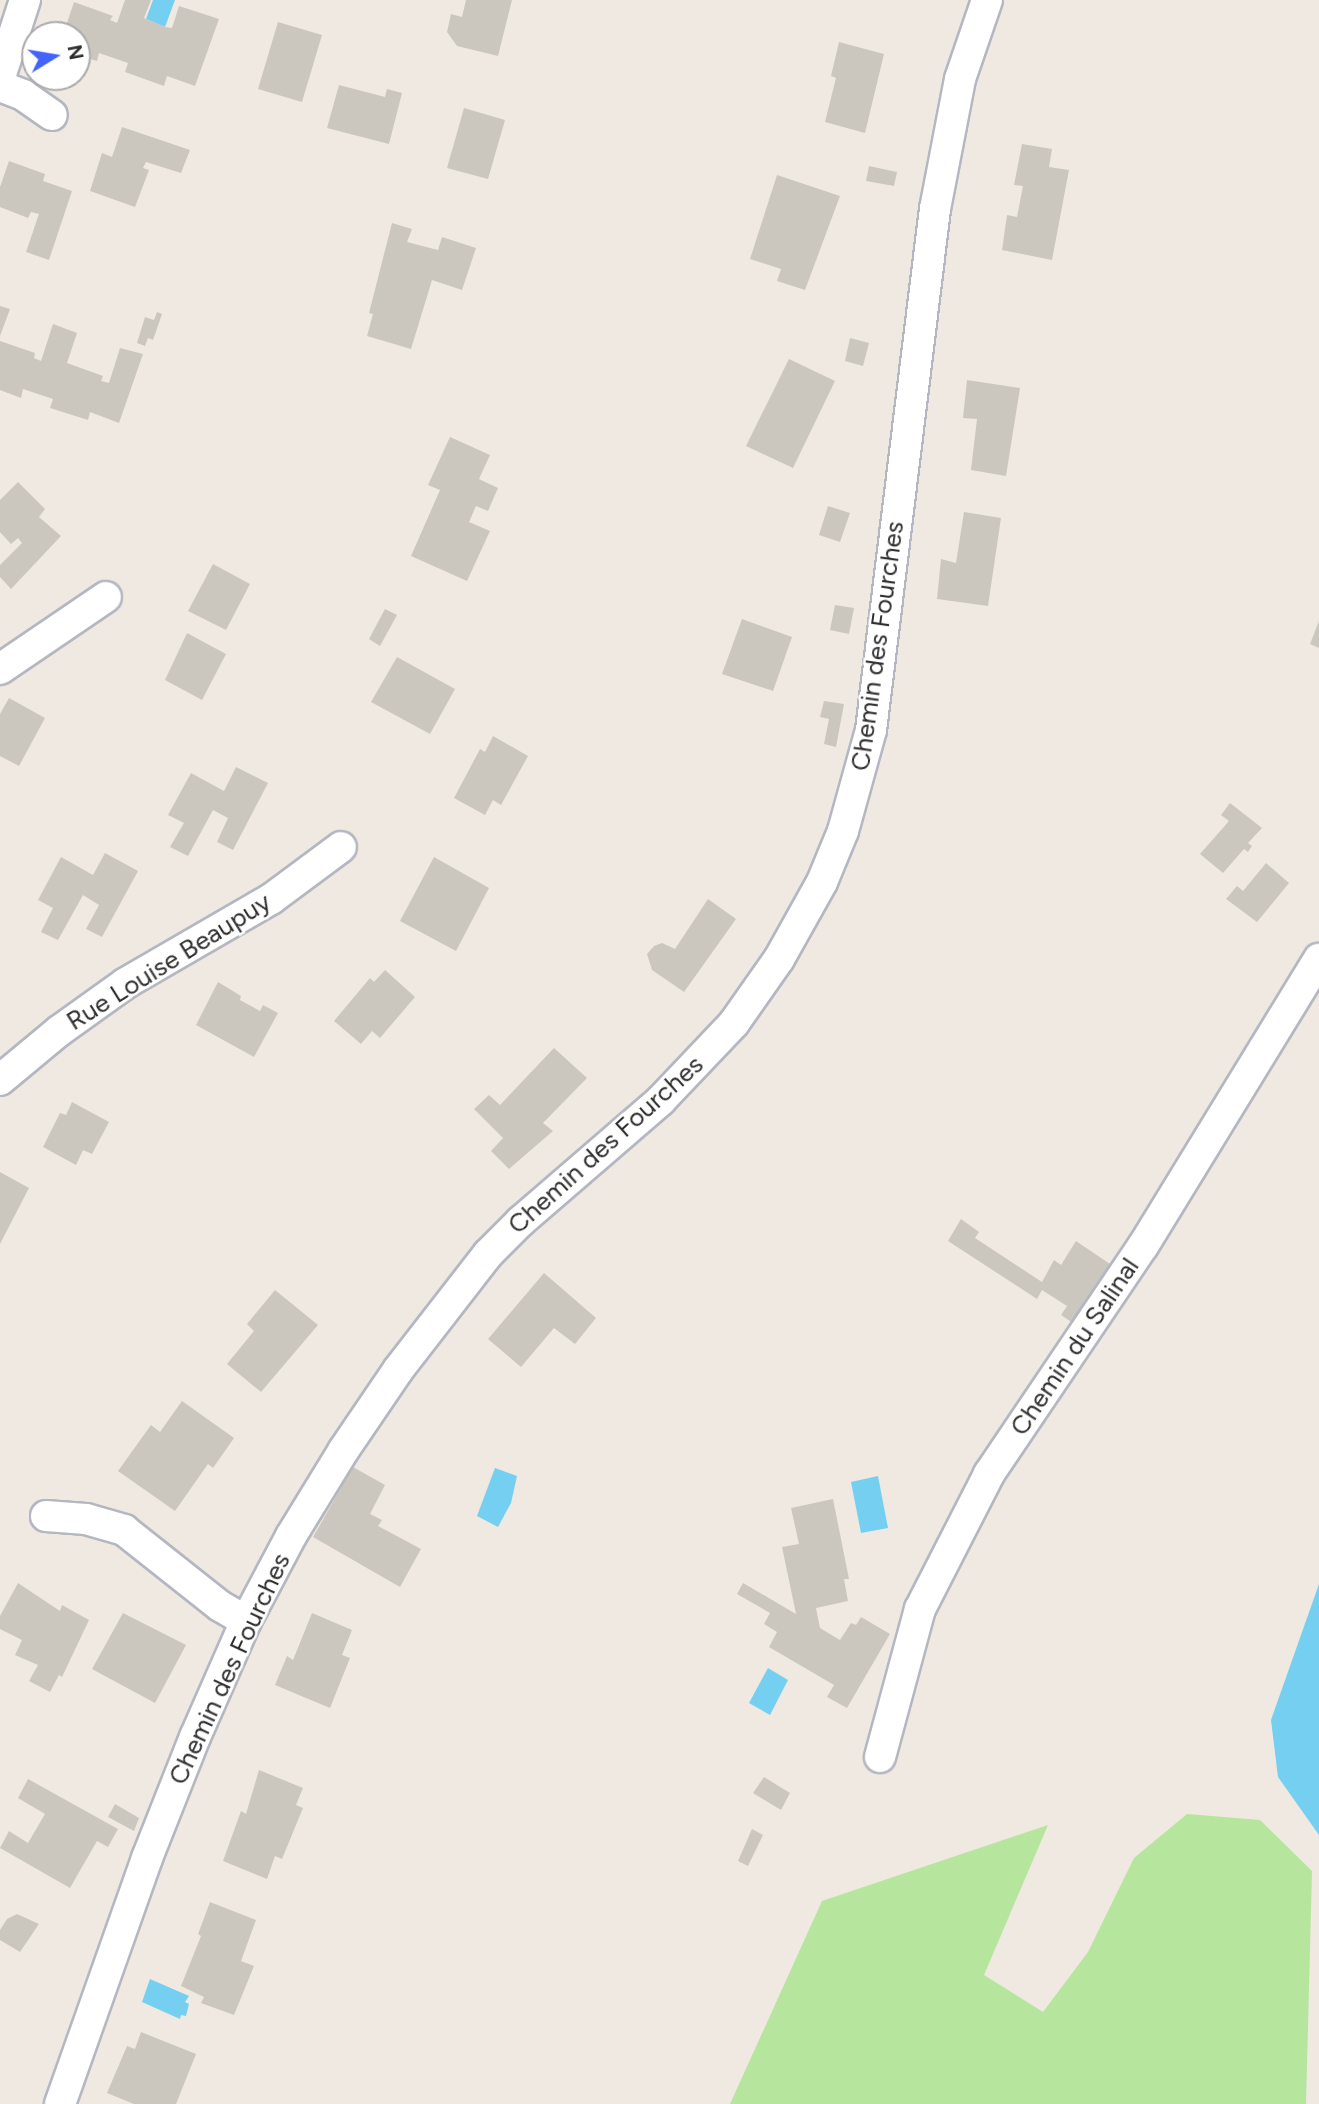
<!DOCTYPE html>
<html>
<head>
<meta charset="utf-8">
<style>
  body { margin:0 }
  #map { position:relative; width:1319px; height:2104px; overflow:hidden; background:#efe9e1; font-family:Figtree,sans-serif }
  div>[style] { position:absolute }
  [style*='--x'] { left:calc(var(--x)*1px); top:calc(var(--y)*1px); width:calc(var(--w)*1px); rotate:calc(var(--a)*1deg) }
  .green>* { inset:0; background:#b6e59e }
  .water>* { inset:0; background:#75cff0 }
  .building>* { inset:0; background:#cbc7bf }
  .roads { filter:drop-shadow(2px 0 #b4b7c1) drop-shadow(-2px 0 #b4b7c1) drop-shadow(0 2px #b4b7c1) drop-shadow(0 -2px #b4b7c1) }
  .minor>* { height:30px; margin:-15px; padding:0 15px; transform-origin:15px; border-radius:15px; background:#fff }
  span { translate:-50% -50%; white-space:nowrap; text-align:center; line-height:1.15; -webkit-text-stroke:5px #fff; paint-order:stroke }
  .street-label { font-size:26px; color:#2e2e2e }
  .north { position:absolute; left:21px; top:21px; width:70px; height:70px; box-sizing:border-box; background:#fff; border:2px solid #ababab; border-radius:50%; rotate:79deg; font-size:19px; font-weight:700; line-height:28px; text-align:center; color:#2e2e2e }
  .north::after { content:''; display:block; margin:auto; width:24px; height:32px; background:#4264fb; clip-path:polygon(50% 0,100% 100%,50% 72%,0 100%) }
</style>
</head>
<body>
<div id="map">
  <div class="green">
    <div style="clip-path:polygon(1187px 1814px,1260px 1820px,1312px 1871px,1306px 2104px,730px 2104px,822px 1901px,1048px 1825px,984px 1975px,1043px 2012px,1088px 1952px,1134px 1858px)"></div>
  </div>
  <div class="water">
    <div style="clip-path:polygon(153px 0,175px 0,165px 27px,146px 19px)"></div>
    <div style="clip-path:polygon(495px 1468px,517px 1476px,511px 1503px,498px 1527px,477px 1516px)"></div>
    <div style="clip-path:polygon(878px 1476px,888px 1528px,861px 1533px,851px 1482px)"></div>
    <div style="clip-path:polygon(1319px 1584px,1319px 1835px,1278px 1777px,1271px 1720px)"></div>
    <div style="clip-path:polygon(768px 1668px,788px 1680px,770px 1715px,749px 1703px)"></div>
    <div style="clip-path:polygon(150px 1979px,189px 1996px,185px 2002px,189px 2004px,186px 2016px,181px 2015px,180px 2019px,142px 2002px)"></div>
  </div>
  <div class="building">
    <div style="clip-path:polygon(125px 0,151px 0,144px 18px,165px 27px,172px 28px,179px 6px,219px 19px,195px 86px,167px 76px,164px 86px,125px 72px,128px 63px,99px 53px,97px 61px,77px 55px,77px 35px,63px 35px,74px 2px,113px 16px,110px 20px,117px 23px)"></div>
    <div style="clip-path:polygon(466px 0,512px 0,498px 56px,457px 46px,447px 32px,451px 14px,462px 17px)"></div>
    <div style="clip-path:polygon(278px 22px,322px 35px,302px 102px,258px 89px)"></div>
    <div style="clip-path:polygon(839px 42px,884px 54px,865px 133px,825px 122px,836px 78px,831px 76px)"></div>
    <div style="clip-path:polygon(339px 85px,385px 97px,387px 89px,402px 93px,389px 144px,327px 128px)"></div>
    <div style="clip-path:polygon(464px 108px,505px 120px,488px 179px,447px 168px)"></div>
    <div style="clip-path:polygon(122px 127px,190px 150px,181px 173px,146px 162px,143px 168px,149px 170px,135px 207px,90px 191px,102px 153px,112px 157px)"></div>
    <div style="clip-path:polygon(1022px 144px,1052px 149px,1049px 167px,1069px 170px,1052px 260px,1002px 250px,1007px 215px,1017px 217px,1023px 186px,1014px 185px)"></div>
    <div style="clip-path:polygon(9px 161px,45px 174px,43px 181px,72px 191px,49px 260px,26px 252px,39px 214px,31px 212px,28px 218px,0 207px,0 187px)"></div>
    <div style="clip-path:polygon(869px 166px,897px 172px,894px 186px,866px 181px)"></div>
    <div style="clip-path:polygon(777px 175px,840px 196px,805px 290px,777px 281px,781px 269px,750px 259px)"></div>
    <div style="clip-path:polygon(392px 223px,412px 229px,407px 242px,438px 250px,442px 237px,476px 248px,462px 290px,432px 280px,411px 349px,367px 336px,373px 314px,369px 313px)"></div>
    <div style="clip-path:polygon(0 306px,10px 309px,0 336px)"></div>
    <div style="clip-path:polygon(157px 312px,162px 314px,153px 340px,148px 338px,145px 346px,137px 343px,145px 317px,154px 320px)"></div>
    <div style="clip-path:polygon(53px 324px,77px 333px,67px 363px,103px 376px,101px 381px,109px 383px,120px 348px,143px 354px,119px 423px,90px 412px,88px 420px,50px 408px,53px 399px,23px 389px,21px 398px,0 390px,0 341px,35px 353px,34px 358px,41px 361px)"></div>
    <div style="clip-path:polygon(850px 338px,869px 343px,863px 366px,845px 361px)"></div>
    <div style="clip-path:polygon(789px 359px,835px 381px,793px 468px,746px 446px)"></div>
    <div style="clip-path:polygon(967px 380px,1020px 388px,1006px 476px,971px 470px,977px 419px,963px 418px)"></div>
    <div style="clip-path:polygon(450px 437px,490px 455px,479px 479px,498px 488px,488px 511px,476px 506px,469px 522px,490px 531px,467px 581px,411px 556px,440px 490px,428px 485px)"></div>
    <div style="clip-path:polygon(18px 482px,45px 509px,39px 517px,61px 536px,11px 589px,0 577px,0 565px,22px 543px,18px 538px,11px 544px,0 532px,0 500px)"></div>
    <div style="clip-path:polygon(828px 506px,850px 513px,840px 542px,819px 535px)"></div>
    <div style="clip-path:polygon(964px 512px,1001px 518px,988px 606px,937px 599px,941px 559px,956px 563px)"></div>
    <div style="clip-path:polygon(213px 564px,250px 584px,226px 630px,188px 611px)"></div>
    <div style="clip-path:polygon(835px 605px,854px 608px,849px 634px,830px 630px)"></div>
    <div style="clip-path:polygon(385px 609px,397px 615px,380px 646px,369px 639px)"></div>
    <div style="clip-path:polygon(742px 619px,792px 637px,773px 691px,722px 674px)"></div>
    <div style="clip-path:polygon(1319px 621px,1319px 648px,1310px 644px)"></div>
    <div style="clip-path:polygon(187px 633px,226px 654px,202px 700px,165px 680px)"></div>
    <div style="clip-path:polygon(397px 657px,455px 689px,430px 734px,371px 702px)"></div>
    <div style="clip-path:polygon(9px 698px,45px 718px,19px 766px,0 756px,0 714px)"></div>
    <div style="clip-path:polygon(824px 701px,844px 704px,836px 747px,824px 744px,829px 719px,820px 717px)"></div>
    <div style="clip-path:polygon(493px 736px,528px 756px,501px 805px,493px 800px,485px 815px,454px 798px,480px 749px,485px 752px)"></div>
    <div style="clip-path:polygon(236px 767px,268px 783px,233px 850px,217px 842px,228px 818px,213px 810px,188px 856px,170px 847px,184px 823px,168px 815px,191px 773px,224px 791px)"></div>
    <div style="clip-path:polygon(1230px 803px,1262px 828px,1248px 843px,1252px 846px,1248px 852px,1244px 849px,1223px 873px,1200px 854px,1229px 821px,1221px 815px)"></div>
    <div style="clip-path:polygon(105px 853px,138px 871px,102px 937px,86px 929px,99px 905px,83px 895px,58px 940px,41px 932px,53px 908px,38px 900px,61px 857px,93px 875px)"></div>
    <div style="clip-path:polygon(434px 857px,489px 888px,456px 951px,400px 921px)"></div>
    <div style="clip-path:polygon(1266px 863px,1289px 883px,1257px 922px,1226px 899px,1237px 886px,1243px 891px)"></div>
    <div style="clip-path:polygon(708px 899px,736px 919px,684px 992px,652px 970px,647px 954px,654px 946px,662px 943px,675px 949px)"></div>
    <div style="clip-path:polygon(385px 970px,415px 997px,380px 1038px,372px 1031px,361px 1044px,334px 1021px,370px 978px,374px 982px)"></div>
    <div style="clip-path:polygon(218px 982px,241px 996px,240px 1000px,260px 1011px,263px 1005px,278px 1013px,254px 1057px,196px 1025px)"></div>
    <div style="clip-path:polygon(554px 1048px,587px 1078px,543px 1123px,553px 1131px,509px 1169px,491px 1151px,503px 1138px,474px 1109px,489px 1095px,500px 1105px)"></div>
    <div style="clip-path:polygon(72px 1102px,109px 1122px,92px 1154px,83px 1150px,76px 1165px,43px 1147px,60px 1113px,66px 1115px)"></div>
    <div style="clip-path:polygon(0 1172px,29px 1188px,0 1244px)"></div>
    <div style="clip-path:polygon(961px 1219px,979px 1232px,975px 1238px,1042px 1282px,1054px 1260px,1061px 1265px,1076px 1241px,1113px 1266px,1076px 1325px,1061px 1315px,1067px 1306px,1042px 1290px,1037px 1299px,948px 1241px)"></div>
    <div style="clip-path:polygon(544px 1273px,596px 1318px,575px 1344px,554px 1328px,521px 1367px,488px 1339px)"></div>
    <div style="clip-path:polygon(275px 1290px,318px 1325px,261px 1392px,227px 1364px,254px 1331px,247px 1324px)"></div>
    <div style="clip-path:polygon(182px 1401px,234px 1438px,213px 1468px,208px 1464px,175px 1511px,118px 1471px,151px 1425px,160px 1432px)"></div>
    <div style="clip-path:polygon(353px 1467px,385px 1485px,370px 1514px,382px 1520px,378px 1526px,421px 1549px,400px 1587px,313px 1537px)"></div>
    <div style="clip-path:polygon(833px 1499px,849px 1579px,844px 1579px,848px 1601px,816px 1608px,820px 1628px,840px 1640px,851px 1623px,856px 1625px,861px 1617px,890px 1634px,847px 1708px,827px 1697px,834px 1685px,769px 1647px,777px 1632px,764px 1624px,770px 1613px,737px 1594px,743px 1583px,796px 1614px,782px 1547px,799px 1544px,791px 1508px)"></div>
    <div style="clip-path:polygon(18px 1583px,60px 1611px,62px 1605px,89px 1620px,62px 1677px,59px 1675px,50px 1692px,29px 1681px,38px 1665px,15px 1655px,22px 1640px,0 1629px,0 1616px)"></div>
    <div style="clip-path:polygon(123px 1613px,186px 1645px,155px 1703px,92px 1669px)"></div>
    <div style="clip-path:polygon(312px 1613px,352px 1630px,342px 1655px,350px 1658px,330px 1708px,275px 1685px,287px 1656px,293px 1660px)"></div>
    <div style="clip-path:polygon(259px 1770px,303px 1788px,296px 1805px,303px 1808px,282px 1859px,275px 1856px,267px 1879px,223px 1861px,241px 1811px,246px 1814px)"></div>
    <div style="clip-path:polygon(764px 1777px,790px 1793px,781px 1810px,753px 1793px)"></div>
    <div style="clip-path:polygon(28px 1779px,118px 1829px,108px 1847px,97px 1841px,70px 1888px,0 1848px,9px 1831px,28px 1843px,45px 1814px,18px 1798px)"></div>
    <div style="clip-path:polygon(115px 1804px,139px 1818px,134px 1831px,108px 1817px)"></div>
    <div style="clip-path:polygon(752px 1829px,763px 1835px,748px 1866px,738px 1861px)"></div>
    <div style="clip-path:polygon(210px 1902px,256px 1920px,241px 1961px,254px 1966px,234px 2015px,201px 2003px,204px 1997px,181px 1986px,201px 1936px,198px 1934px)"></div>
    <div style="clip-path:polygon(17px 1914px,39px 1924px,20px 1952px,0 1940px,0 1930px,7px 1919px)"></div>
    <div style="clip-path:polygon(141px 2032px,196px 2054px,176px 2104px,134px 2104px,107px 2093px,127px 2046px,135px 2049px)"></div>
  </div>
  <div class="roads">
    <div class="minor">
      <div style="--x:0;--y:77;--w:81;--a:-72"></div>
      <div style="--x:0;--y:86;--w:25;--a:21"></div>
      <div style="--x:23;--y:95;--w:35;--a:35"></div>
      <div style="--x:0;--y:669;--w:128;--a:-34.2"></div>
      <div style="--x:0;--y:1080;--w:77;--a:-39.7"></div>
      <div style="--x:59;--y:1031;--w:82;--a:-35.6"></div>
      <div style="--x:126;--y:983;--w:168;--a:-30.1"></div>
      <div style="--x:271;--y:899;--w:87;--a:-36.6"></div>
      <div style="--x:46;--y:1516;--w:40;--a:4.3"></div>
      <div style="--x:86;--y:1519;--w:40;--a:16"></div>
      <div style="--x:124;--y:1530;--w:122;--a:38.4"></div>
      <div style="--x:220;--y:1606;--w:30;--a:30"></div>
      <div style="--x:880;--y:1757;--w:153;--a:-74.9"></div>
      <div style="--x:920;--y:1609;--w:152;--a:-62.9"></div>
      <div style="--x:989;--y:1474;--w:275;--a:-56"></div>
      <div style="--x:1143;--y:1246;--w:337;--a:-58.5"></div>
      <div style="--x:60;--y:2104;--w:261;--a:-70.5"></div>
      <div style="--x:147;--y:1858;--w:130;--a:-68.4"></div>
      <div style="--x:195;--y:1737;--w:127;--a:-66.3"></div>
      <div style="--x:246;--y:1621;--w:96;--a:-62.1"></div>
      <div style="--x:291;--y:1536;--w:100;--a:-58.5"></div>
      <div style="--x:343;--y:1451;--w:98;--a:-55.8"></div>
      <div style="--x:398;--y:1370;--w:147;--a:-52.2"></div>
      <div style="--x:488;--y:1254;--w:47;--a:-45"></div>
      <div style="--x:521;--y:1221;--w:185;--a:-40.8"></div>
      <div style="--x:661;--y:1100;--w:106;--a:-46.5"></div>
      <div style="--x:734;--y:1023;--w:78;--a:-54.9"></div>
      <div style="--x:779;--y:959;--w:88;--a:-60.8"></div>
      <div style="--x:822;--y:882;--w:55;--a:-67.6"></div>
      <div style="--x:843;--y:831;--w:105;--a:-74.5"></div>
      <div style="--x:871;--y:730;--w:525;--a:-83"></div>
      <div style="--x:935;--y:209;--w:132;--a:-79.1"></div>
      <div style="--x:960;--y:79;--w:83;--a:-71.1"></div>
    </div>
  </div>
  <div class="street-label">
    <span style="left:878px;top:646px;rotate:-82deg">Chemin des Fourches</span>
    <span style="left:169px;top:962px;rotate:-32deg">Rue Louise Beaupuy</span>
    <span style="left:606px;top:1145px;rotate:-42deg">Chemin des Fourches</span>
    <span style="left:1075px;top:1347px;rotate:-56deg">Chemin du Salinal</span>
    <span style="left:230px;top:1669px;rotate:-65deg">Chemin des Fourches</span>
  </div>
  <div class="north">N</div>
</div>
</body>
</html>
